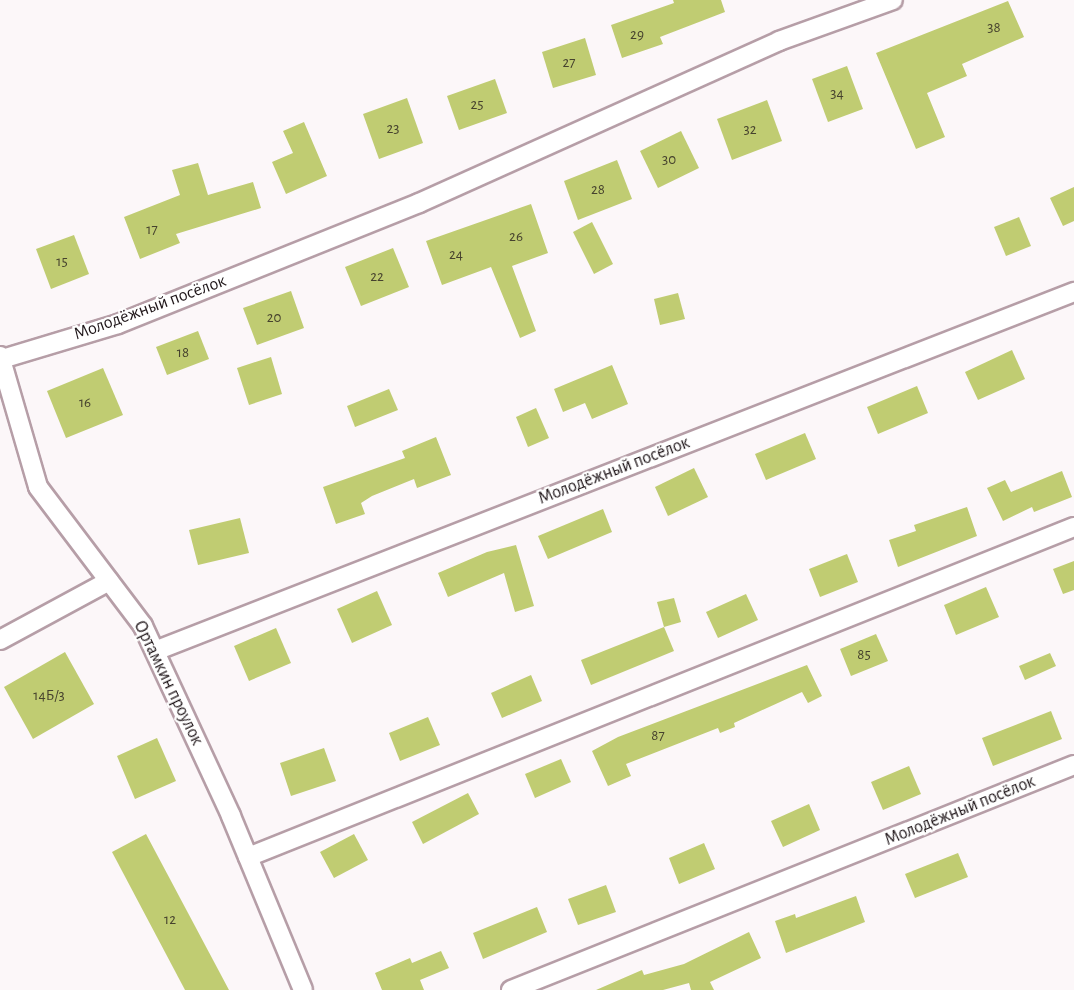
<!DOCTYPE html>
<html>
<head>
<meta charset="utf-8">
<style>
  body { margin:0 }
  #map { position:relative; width:1074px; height:990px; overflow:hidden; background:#fcf7f9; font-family:"Alegreya Sans",sans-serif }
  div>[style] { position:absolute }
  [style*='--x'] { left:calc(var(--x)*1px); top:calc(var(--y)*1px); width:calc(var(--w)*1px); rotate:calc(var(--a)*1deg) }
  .building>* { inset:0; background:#c0cc72 }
  .roads { filter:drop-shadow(2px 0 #b69ea7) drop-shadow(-2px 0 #b69ea7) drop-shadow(0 2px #b69ea7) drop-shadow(0 -2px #b69ea7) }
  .minor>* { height:18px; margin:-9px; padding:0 9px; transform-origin:9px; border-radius:9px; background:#fff }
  span { translate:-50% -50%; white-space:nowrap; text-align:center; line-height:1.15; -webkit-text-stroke:4.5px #fff; paint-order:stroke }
  .number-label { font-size:15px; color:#46422e }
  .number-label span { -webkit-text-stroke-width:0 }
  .street-label { font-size:18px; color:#1d1417 }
</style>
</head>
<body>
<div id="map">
  <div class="building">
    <div style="clip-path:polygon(673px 0,721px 0,725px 12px,660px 37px,663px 44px,622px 58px,611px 25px,674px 3px)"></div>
    <div style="clip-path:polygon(1008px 1px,1024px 37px,962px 64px,967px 76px,927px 93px,945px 137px,916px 149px,876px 53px)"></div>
    <div style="clip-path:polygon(585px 38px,596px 75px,553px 88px,542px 52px)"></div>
    <div style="clip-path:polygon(847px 66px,863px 109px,828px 122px,812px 79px)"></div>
    <div style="clip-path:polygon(495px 79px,507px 113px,459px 130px,447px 96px)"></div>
    <div style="clip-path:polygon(407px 98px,423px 143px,379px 159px,363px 114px)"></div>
    <div style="clip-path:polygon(767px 100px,782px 141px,732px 160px,717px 119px)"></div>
    <div style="clip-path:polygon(304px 122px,327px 176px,286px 194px,272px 162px,293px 153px,283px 131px)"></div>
    <div style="clip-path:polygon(681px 131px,699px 168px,658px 188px,640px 151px)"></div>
    <div style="clip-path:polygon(617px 160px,632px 199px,578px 220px,564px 181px)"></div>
    <div style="clip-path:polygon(198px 163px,208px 195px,253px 182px,261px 208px,176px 234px,180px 243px,140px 259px,124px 217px,180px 195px,172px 170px)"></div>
    <div style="clip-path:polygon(1074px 187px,1074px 221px,1063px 226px,1050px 198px)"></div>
    <div style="clip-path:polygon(531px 204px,548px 253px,512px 266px,536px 331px,520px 338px,491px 267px,442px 285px,426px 241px)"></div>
    <div style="clip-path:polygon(1019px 217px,1031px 246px,1006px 256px,994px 227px)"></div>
    <div style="clip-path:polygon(592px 222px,613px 264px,594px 274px,573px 232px)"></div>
    <div style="clip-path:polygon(74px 235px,89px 274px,51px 289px,36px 249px)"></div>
    <div style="clip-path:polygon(393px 248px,409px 287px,361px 306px,345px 267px)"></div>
    <div style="clip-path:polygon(291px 291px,304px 328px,257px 345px,243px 308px)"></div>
    <div style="clip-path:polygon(678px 293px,685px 319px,660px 325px,654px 299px)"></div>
    <div style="clip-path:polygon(198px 331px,209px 359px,167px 375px,156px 347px)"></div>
    <div style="clip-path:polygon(1012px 350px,1025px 379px,978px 400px,965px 372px)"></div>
    <div style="clip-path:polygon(271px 357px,282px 394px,249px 405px,237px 368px)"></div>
    <div style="clip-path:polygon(612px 365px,628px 404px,592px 419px,585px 403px,563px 412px,554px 389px)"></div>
    <div style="clip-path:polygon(103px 368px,123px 415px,66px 438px,47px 391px)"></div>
    <div style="clip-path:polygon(917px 386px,928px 413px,878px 434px,867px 407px)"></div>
    <div style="clip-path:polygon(389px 389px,398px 410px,355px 427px,347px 406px)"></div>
    <div style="clip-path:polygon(536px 408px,549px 438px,528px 447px,516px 417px)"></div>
    <div style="clip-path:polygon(805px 433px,816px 459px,766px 480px,755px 454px)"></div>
    <div style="clip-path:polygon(436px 437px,451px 475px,417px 488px,414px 479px,372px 496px,361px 503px,365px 514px,336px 524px,323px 487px,405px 458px,402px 451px)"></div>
    <div style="clip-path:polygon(694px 468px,708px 497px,668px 516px,655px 487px)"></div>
    <div style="clip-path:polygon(1062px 471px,1072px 497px,1034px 512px,1032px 507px,1003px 521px,987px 488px,1005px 480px,1011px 492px)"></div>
    <div style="clip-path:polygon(967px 507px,977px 536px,898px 567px,889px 540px,916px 531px,914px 525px)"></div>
    <div style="clip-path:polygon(603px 509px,612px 532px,548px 559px,538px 536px)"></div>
    <div style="clip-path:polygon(240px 518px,249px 553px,198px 565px,189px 530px)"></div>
    <div style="clip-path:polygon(516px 545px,534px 606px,515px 612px,504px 573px,448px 597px,438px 573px,487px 552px)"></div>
    <div style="clip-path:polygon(847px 554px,858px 582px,820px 597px,809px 569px)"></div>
    <div style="clip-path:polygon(1074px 561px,1074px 590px,1063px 594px,1053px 569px)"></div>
    <div style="clip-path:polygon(986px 587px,999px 617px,956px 635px,944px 605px)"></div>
    <div style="clip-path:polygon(377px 591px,392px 625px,352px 643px,337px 609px)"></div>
    <div style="clip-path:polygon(746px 594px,758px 620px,718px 638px,706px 612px)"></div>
    <div style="clip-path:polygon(674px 598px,681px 622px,664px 627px,657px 602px)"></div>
    <div style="clip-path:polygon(664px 627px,674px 651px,591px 685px,581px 660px)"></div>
    <div style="clip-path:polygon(276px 628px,291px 663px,249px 681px,234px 646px)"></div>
    <div style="clip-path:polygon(876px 634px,888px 661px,851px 676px,840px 649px)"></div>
    <div style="clip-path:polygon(65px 652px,94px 704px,33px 739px,4px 687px)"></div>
    <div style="clip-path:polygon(1050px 653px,1056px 666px,1025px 680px,1019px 666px)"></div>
    <div style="clip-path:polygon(807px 665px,822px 696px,808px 703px,802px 692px,734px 723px,735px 727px,720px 733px,718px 728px,626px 764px,631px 776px,608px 786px,592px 751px,618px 737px)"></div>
    <div style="clip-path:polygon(531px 675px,542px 701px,502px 718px,491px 693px)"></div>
    <div style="clip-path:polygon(1051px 711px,1062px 739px,993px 766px,982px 738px)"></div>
    <div style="clip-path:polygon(428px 717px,440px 745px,400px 761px,389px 733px)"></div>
    <div style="clip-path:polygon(157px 738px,176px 781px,135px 799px,117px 756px)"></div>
    <div style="clip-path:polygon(324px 748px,336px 781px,291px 796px,280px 763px)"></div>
    <div style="clip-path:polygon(561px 759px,571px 782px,535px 798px,525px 774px)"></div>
    <div style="clip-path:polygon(909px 766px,921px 794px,883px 810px,871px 782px)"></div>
    <div style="clip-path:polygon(468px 793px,479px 814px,423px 844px,412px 822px)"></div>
    <div style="clip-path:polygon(809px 804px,820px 830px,783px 847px,771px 821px)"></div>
    <div style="clip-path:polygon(146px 834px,229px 990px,185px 990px,112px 852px)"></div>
    <div style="clip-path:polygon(354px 834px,368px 860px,334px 878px,320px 852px)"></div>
    <div style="clip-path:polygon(704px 843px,715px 869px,679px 884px,669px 858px)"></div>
    <div style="clip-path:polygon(958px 853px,968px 877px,915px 898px,905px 874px)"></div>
    <div style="clip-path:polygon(606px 885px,616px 912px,578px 925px,568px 899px)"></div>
    <div style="clip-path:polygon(856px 896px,865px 922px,786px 953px,775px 921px,795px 914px,796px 918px)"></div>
    <div style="clip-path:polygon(537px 907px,547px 932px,483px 959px,473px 933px)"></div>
    <div style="clip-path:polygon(749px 932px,761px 958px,710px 982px,714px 990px,691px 990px,689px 983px,663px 990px,596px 990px,642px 970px,644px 975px,684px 964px)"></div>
    <div style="clip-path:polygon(441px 951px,449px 968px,420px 980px,424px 990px,382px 990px,375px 973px,410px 958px,412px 963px)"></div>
  </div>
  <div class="roads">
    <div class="minor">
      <div style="--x:0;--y:356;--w:136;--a:73.8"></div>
      <div style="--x:38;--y:487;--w:174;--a:52.9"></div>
      <div style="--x:143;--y:626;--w:209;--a:65.1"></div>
      <div style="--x:231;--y:816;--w:188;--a:67.5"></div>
      <div style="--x:2;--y:359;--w:121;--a:-16.8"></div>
      <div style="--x:118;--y:324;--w:324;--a:-21.9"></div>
      <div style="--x:419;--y:203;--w:395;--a:-24.2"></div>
      <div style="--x:779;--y:41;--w:121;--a:-19.8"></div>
      <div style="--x:0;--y:640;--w:124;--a:-28.4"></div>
      <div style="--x:155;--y:651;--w:987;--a:-21.34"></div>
      <div style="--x:248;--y:857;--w:889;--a:-21.78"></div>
      <div style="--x:511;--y:990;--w:606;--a:-21.78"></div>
    </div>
  </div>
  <div class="number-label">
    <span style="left:994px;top:28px">38</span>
    <span style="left:637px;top:35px">29</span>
    <span style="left:569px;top:63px">27</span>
    <span style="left:837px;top:94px">34</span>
    <span style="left:477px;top:105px">25</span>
    <span style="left:393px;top:129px">23</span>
    <span style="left:750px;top:130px">32</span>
    <span style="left:669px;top:160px">30</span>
    <span style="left:598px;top:190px">28</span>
    <span style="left:152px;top:230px">17</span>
    <span style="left:516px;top:237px">26</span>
    <span style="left:456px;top:255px">24</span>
    <span style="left:62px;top:262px">15</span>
    <span style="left:377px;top:277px">22</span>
    <span style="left:274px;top:318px">20</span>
    <span style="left:183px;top:353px">18</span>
    <span style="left:85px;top:403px">16</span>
    <span style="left:864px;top:655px">85</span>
    <span style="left:49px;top:696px">14Б/3</span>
    <span style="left:658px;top:736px">87</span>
    <span style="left:170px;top:920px">12</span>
  </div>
  <div class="street-label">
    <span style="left:150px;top:308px;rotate:-20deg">Молодёжный посёлок</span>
    <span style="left:614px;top:471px;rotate:-21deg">Молодёжный посёлок</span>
    <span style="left:168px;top:683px;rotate:64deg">Ортамкин проулок</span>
    <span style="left:960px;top:811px;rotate:-22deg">Молодёжный посёлок</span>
  </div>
</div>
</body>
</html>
